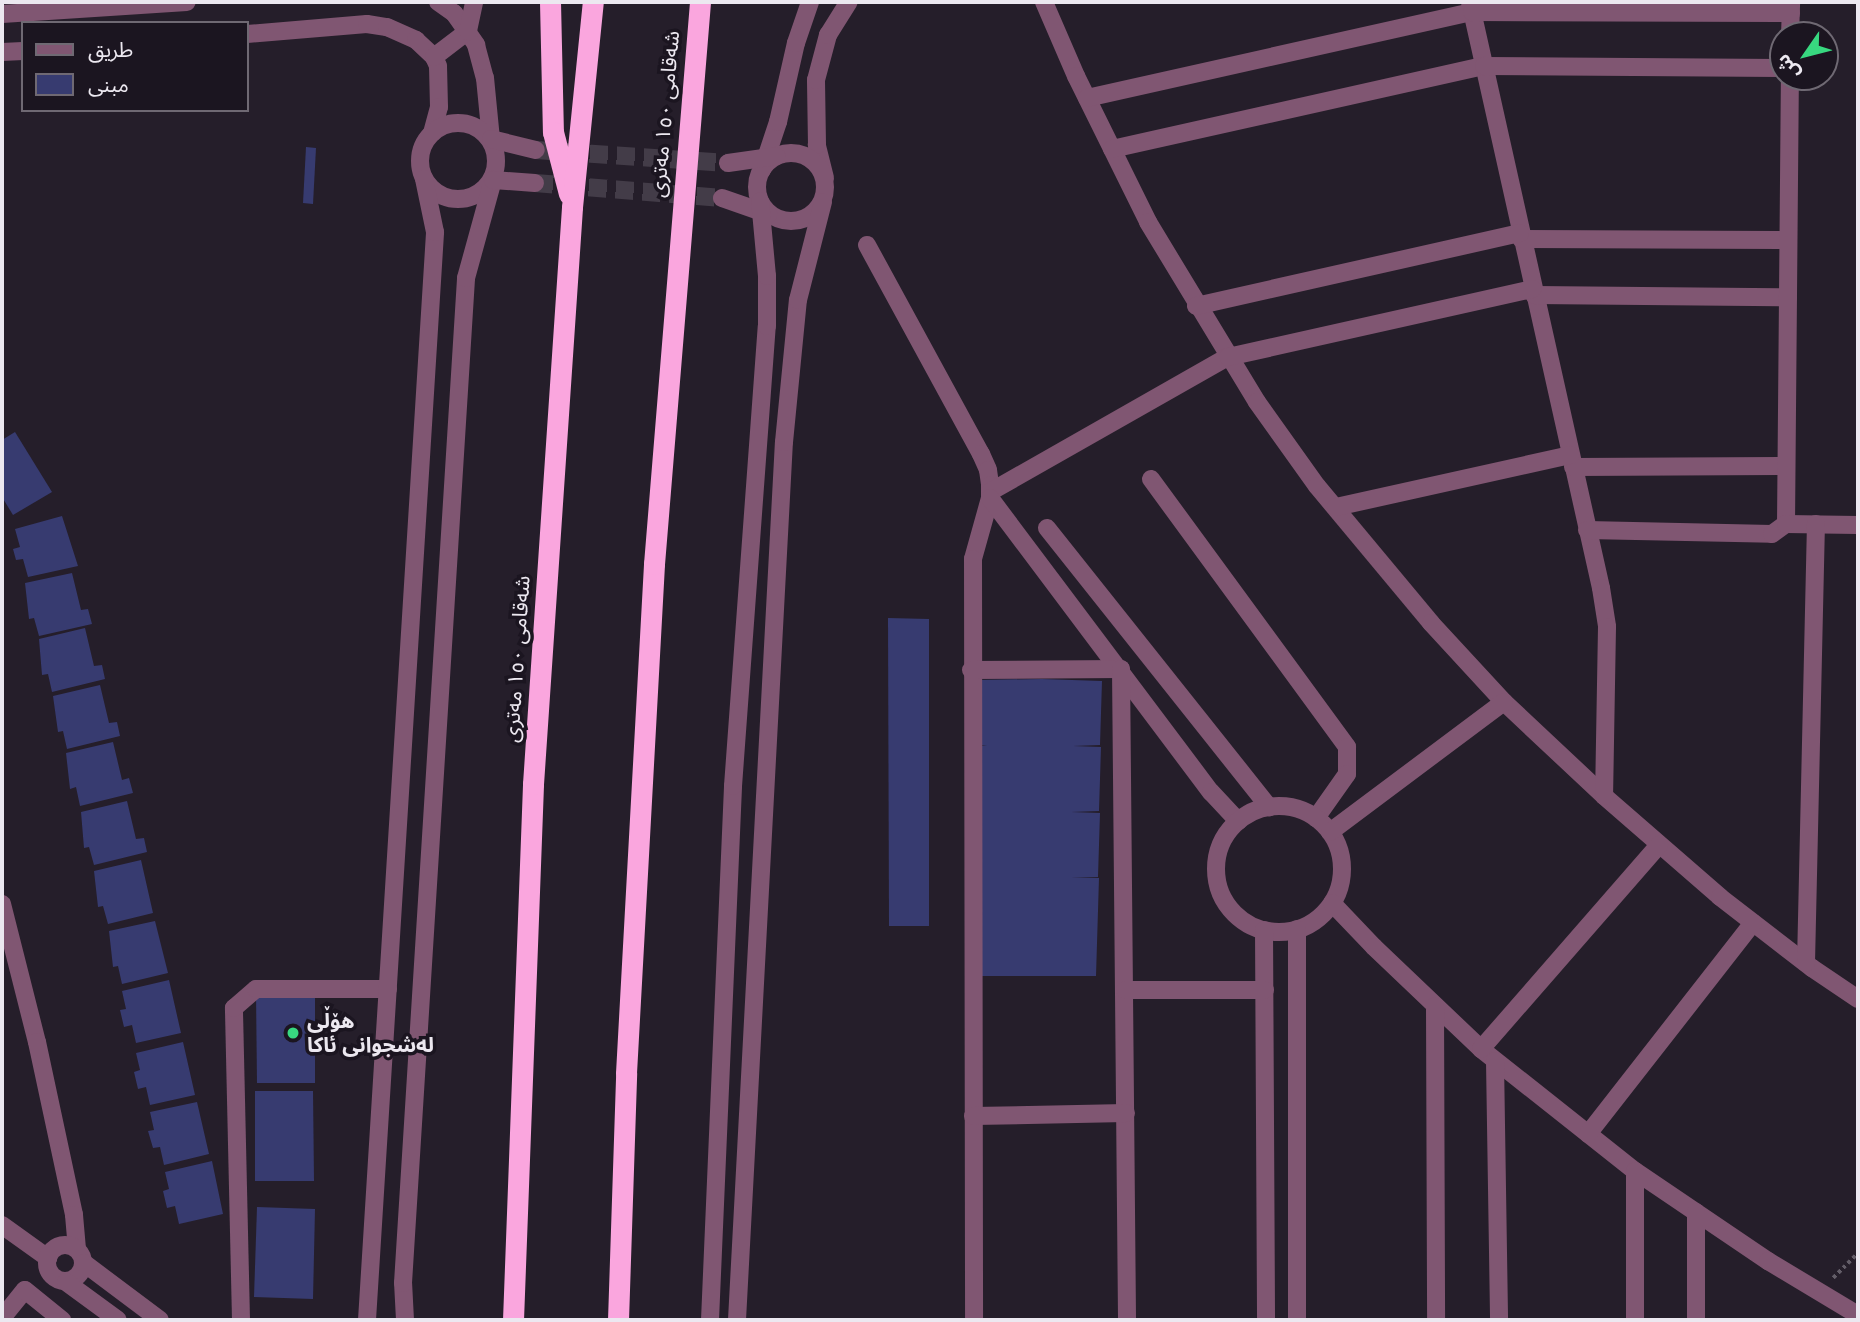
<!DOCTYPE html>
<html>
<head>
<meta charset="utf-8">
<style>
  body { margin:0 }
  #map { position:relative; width:1860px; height:1322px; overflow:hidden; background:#251e2a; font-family:"Nunito Sans","Noto Sans Arabic",sans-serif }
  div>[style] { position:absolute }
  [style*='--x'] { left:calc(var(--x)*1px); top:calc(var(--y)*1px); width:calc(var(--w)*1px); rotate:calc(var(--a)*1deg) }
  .building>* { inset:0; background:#373b70 }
  .tertiary-tunnel>* { height:18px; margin-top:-9px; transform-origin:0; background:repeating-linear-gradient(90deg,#433c48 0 18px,transparent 0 27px) }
  .path>* { height:3.5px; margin-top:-1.75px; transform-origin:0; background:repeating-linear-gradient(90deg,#635d68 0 3.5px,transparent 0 7px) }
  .minor>* { height:18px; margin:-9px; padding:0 9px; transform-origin:9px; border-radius:9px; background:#805672 }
  .minor>.ring { margin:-9px; padding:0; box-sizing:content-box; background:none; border:18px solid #805672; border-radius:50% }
  .tertiary>* { height:18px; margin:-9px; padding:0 9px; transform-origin:9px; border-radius:9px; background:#805672 }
  .tertiary>.ring { margin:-9px; padding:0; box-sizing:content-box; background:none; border:18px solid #805672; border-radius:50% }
  .motorway>* { height:21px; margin:-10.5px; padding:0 10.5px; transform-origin:10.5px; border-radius:10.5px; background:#faa6de }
  .dots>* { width:19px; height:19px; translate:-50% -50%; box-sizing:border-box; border:4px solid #1b1520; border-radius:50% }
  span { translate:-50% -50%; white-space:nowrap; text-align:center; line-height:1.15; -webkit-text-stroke:7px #1b1520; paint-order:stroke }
  .street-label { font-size:21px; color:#ece8f0 }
  .poi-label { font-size:21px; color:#ece8f0; font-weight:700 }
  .left { translate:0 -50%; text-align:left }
  .frame { position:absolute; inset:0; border:4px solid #ece8f0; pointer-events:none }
  .legend { position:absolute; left:21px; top:21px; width:228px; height:91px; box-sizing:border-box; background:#1b1520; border:2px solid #6f6973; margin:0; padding:9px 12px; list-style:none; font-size:21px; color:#ece8f0 }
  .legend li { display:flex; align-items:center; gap:14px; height:35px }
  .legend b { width:35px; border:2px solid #6f6973 }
  .north { position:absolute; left:1769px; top:21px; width:70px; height:70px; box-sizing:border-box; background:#1b1520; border:2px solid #6f6973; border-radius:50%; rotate:235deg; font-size:19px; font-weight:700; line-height:28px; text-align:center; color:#ece8f0 }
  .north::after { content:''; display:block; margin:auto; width:24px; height:32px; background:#38d880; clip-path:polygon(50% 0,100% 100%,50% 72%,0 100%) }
</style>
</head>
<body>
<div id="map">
  <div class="building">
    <div style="clip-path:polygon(306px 147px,316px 148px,313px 204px,303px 203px)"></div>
    <div style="clip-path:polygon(15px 432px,52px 492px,13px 515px,2px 497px,2px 440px)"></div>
    <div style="clip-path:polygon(62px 516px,78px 566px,28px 577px,23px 559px,16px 560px,13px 549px,20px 547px,15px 529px)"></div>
    <div style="clip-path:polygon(72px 573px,81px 610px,88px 609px,92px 624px,39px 636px,34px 618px,29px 619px,25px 583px)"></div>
    <div style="clip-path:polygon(888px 618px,929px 619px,929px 926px,889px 926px)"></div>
    <div style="clip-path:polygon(85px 628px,94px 666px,102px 665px,105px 679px,52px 692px,48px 674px,42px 675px,39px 639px)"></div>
    <div style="clip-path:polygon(1042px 679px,1102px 681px,1100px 745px,1073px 746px,1101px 747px,1099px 811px,1071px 812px,1100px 813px,1098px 877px,1071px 877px,1099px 878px,1096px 976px,974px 976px,975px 746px,987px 746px,978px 745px,976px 680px)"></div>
    <div style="clip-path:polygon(100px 685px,109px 723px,117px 722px,120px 736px,67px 749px,63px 731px,58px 732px,53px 696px)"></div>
    <div style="clip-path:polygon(113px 742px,122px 780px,129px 778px,133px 793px,80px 806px,76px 787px,70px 789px,66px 753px)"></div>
    <div style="clip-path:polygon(127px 801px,136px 839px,144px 838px,147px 852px,94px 865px,89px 847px,84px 848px,81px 812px)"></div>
    <div style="clip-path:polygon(141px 860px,153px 913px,108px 924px,103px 906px,98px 907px,94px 871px)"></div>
    <div style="clip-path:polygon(155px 921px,168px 973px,122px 984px,118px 966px,113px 967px,109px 931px)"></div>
    <div style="clip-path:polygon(169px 980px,181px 1033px,136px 1043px,132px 1025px,124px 1027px,120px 1010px,126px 1009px,122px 991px)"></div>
    <div style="clip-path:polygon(256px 993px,315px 993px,315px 1083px,257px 1083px)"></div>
    <div style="clip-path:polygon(183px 1042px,195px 1095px,150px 1105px,146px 1087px,138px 1089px,134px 1072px,140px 1070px,136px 1053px)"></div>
    <div style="clip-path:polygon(255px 1091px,313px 1091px,314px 1181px,255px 1181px)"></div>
    <div style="clip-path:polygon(197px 1102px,209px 1154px,164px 1165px,160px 1147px,153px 1148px,148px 1131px,154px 1130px,150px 1112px)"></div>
    <div style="clip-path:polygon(212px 1161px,223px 1214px,179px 1224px,175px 1206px,167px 1208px,163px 1191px,169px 1189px,165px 1172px)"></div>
    <div style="clip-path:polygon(257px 1207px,315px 1209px,313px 1299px,254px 1297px)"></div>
  </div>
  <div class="tertiary-tunnel">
    <div style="--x:536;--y:150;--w:192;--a:3.9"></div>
    <div style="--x:535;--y:183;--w:188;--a:4.6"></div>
  </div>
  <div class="path">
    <div style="--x:1833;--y:1278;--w:35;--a:-45"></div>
  </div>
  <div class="minor">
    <div style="--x:438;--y:2;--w:19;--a:35"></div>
    <div style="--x:454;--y:13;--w:39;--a:55"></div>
    <div style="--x:476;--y:45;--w:34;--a:75"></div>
    <div style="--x:485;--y:78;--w:61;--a:84.4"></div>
    <div style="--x:1044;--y:2;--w:81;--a:66.6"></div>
    <div style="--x:1076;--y:76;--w:163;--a:63.7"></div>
    <div style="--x:1148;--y:222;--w:210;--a:58.8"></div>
    <div style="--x:1257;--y:402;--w:103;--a:54.5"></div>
    <div style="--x:1317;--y:486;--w:178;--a:50.2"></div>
    <div style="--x:1431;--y:623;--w:108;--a:47.3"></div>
    <div style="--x:1504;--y:702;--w:137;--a:43.2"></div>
    <div style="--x:1604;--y:796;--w:154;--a:41"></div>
    <div style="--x:1720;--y:897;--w:116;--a:37.7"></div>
    <div style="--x:1812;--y:968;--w:55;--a:34"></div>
    <div style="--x:1470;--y:2;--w:600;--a:77.4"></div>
    <div style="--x:1601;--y:588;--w:39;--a:81"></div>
    <div style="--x:1607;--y:627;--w:169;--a:91"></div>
    <div style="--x:2;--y:14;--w:185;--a:-3.7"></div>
    <div style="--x:247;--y:34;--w:120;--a:-4.8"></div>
    <div style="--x:367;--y:24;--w:20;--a:9"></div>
    <div style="--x:387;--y:27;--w:32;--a:24"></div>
    <div style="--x:416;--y:40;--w:25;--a:43"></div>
    <div style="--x:434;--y:57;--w:10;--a:66"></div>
    <div style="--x:438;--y:66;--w:41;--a:88.6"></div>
    <div style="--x:439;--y:107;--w:27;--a:105"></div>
    <div style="--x:1790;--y:35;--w:31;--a:-88"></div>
    <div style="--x:2;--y:52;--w:21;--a:-3"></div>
    <div style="--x:434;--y:57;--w:43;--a:-37.4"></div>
    <div style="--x:468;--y:31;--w:30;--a:-78"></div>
    <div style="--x:1087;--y:98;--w:394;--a:-12.6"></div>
    <div style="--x:1472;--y:12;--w:319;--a:0.2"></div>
    <div style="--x:1112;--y:149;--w:381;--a:-12.6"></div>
    <div style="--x:1484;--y:66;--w:299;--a:0.4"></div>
    <div style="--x:762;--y:170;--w:51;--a:-71.6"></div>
    <div style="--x:778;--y:122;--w:81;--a:-77.2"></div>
    <div style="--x:796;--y:43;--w:43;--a:-71.1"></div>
    <div style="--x:825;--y:178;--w:34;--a:-104"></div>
    <div style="--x:817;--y:145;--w:65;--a:-90.9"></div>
    <div style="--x:816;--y:80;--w:47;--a:-75.1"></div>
    <div style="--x:828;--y:35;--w:39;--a:-58"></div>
    <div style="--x:1521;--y:239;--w:267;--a:0.2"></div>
    <div style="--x:867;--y:245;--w:238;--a:61.4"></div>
    <div style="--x:981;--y:454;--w:17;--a:66"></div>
    <div style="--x:988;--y:470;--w:15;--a:82"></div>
    <div style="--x:990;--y:485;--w:13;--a:90"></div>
    <div style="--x:990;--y:498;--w:63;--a:105.6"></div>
    <div style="--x:973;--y:559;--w:761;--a:89.92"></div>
    <div style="--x:1534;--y:295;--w:254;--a:0.5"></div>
    <div style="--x:1196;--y:306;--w:332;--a:-12.7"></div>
    <div style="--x:1573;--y:467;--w:212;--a:-0.3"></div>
    <div style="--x:1151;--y:479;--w:332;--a:53.8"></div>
    <div style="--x:1347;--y:747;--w:27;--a:90"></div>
    <div style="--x:1347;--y:774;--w:54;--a:125.2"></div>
    <div style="--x:990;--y:492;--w:274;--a:-29.6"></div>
    <div style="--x:1228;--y:357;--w:312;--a:-12.6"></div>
    <div style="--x:990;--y:498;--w:368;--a:53.1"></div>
    <div style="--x:1211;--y:792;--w:40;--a:47"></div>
    <div style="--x:1336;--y:507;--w:240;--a:-12.5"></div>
    <div style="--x:1786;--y:524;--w:447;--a:-89.5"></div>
    <div style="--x:1047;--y:528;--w:357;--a:51.5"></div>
    <div style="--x:1587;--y:530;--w:185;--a:1.2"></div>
    <div style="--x:1772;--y:534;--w:17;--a:-36"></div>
    <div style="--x:1786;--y:524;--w:72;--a:0.8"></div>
    <div style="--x:971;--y:670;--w:150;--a:-0.4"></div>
    <div style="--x:1121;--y:669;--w:651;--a:89.47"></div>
    <div class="ring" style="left:1216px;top:806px;width:108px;height:108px"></div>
    <div style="--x:1330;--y:832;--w:217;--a:-36.8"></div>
    <div style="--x:1332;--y:903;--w:61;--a:46.3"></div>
    <div style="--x:1374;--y:947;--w:148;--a:43.6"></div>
    <div style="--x:1481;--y:1049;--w:196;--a:38.4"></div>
    <div style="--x:1635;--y:1171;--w:161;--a:34.1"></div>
    <div style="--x:1768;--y:1261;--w:105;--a:31"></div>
    <div style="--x:2;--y:904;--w:142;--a:75.8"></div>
    <div style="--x:37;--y:1042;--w:177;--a:77.9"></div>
    <div style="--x:74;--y:1215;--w:33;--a:85"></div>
    <div style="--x:1297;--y:929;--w:391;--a:90"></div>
    <div style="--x:1264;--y:930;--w:390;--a:89.7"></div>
    <div style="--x:1806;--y:963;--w:439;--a:-88.7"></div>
    <div style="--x:1125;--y:990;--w:140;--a:0"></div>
    <div style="--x:1435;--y:1006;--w:314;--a:89.8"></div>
    <div style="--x:1481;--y:1049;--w:271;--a:-48.9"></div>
    <div style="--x:1495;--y:1061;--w:259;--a:89.1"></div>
    <div style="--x:973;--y:1116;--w:153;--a:-1.1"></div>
    <div style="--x:1588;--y:1134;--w:268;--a:-52"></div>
    <div style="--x:1635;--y:1171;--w:149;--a:90"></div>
    <div style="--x:1696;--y:1212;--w:108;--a:90"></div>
    <div style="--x:2;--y:1225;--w:57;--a:35.7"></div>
    <div class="ring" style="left:47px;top:1245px;width:18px;height:18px"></div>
    <div style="--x:84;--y:1263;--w:95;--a:36.9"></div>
    <div style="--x:66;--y:1282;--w:64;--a:36.2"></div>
    <div style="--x:2;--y:1318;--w:36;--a:-51"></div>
    <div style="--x:25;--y:1290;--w:48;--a:39"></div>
    <div style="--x:241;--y:1320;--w:312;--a:-91.3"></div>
    <div style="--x:234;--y:1008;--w:29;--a:-41"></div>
    <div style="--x:256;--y:989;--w:132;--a:0"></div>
  </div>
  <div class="tertiary">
    <div class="ring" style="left:420px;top:123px;width:58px;height:58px"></div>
    <div style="--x:491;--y:139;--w:46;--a:13.7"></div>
    <div class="ring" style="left:757px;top:153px;width:50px;height:50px"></div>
    <div style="--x:728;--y:163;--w:49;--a:-8.1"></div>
    <div style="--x:722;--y:198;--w:49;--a:19.2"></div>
    <div style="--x:367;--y:1320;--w:1090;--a:-86.42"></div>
    <div style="--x:435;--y:232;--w:54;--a:-101.7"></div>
    <div style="--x:405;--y:1320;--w:37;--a:-93"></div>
    <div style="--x:403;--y:1283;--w:1007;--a:-86.41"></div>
    <div style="--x:466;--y:278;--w:102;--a:-74.6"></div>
    <div style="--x:493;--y:180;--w:42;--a:4.1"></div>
    <div style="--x:710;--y:1320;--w:534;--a:-87.53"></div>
    <div style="--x:733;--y:786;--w:461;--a:-85.8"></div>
    <div style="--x:767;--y:326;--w:50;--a:-90"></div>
    <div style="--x:767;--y:276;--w:75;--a:-95.3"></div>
    <div style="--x:737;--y:1320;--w:879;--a:-86.94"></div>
    <div style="--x:784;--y:442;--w:143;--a:-84.4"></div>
    <div style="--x:798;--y:300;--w:101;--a:-75.7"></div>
  </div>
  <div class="motorway">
    <div style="--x:550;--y:2;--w:130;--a:88.7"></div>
    <div style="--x:553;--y:132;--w:64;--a:75.5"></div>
    <div style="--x:513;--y:1320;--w:536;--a:-87.86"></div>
    <div style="--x:533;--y:784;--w:578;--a:-86.13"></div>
    <div style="--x:572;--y:207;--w:206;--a:-84.2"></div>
    <div style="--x:618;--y:1320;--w:247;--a:-88.1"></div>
    <div style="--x:626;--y:1073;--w:510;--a:-86.85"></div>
    <div style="--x:654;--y:564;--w:564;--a:-85.32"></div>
  </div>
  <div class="dots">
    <div style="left:293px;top:1033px;background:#38d880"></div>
  </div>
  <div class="street-label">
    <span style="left:665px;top:114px;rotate:-85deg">شەقامی ١٥٠ مەتری</span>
    <span style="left:517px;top:659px;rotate:-86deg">شەقامی ١٥٠ مەتری</span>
  </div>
  <div class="poi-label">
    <span class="left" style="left:307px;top:1033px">هۆڵی<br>لەشجوانی ئاکا</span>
  </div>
  <div class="frame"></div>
  <ul class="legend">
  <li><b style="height:9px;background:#805672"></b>طريق</li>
  <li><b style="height:19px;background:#373b70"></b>مبنى</li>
  </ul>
  <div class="north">ش</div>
</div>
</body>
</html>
